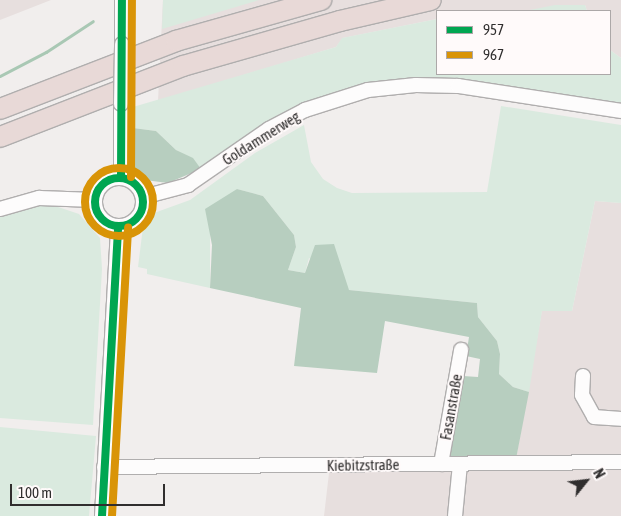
<!DOCTYPE html>
<html>
<head>
<meta charset="utf-8">
<style>
  body { margin:0 }
  #map { position:relative; width:621px; height:516px; overflow:hidden; background:#f1eeed; font-family:"Asap Condensed",sans-serif }
  div>[style] { position:absolute }
  [style*='--x'] { left:calc(var(--x)*1px); top:calc(var(--y)*1px); width:calc(var(--w)*1px); rotate:calc(var(--a)*1deg) }
  .built>* { inset:0; background:#e7dfde }
  .green>* { inset:0; background:#daeadf }
  .forest>* { inset:0; background:#b7cebf }
  .stream>* { height:3px; margin:-1.5px; padding:0 1.5px; transform-origin:1.5px; border-radius:1.5px; background:#a9c8b4 }
  .roads { filter:drop-shadow(1px 0 #b0aeae) drop-shadow(-1px 0 #b0aeae) drop-shadow(0 1px #b0aeae) drop-shadow(0 -1px #b0aeae) }
  .minor>* { height:14px; margin:-7px; padding:0 7px; transform-origin:7px; border-radius:7px; background:#fdfcfc }
  .minor>.ring { margin:-7px; padding:0; box-sizing:content-box; background:none; border:14px solid #fdfcfc; border-radius:50% }
  .highway>* { height:20px; margin:-10px; padding:0 10px; transform-origin:10px; border-radius:10px; background:#e8d9d7 }
  .bridges { filter:drop-shadow(1px 0 #b0aeae) drop-shadow(-1px 0 #b0aeae) drop-shadow(0 1px #b0aeae) drop-shadow(0 -1px #b0aeae) }
  .minor-bridge>* { height:14px; margin:-7px; padding:0 7px; transform-origin:7px; border-radius:7px; background:#fdfcfc }
  .bus-1>* { height:8px; margin:-4px; padding:0 4px; transform-origin:4px; border-radius:4px; background:#00a651 }
  .bus-1>.ring { margin:-4px; padding:0; box-sizing:content-box; background:none; border:8px solid #00a651; border-radius:50% }
  .bus-2>* { height:8px; margin:-4px; padding:0 4px; transform-origin:4px; border-radius:4px; background:#d99407 }
  .bus-2>.ring { margin:-4px; padding:0; box-sizing:content-box; background:none; border:8px solid #d99407; border-radius:50% }
  span { translate:-50% -50%; white-space:nowrap; text-align:center; line-height:1.15; -webkit-text-stroke:4px #fffafa; paint-order:stroke }
  .street-label { font-size:15px; color:#302e2e }
  .legend { position:absolute; left:436px; top:10px; width:175px; height:65px; box-sizing:border-box; background:#fffafa; border:1px solid #aca8a8; margin:0; padding:6px 9px; list-style:none; font-size:15px; color:#302e2e }
  .legend li { display:flex; align-items:center; gap:10px; height:25px }
  .legend b { width:25px; border:1px solid #aca8a8 }
  .north { position:absolute; left:561px; top:456px; width:50px; height:50px; -webkit-text-stroke:4px #fffafa; paint-order:stroke; rotate:61deg; font-size:14px; font-weight:700; line-height:20px; text-align:center; color:#302e2e }
  .north::after { content:''; display:block; margin:auto; width:18px; height:22px; background:#302e2e; clip-path:polygon(50% 0,100% 100%,50% 72%,0 100%) }
  .scale { position:absolute; left:10px; top:484px; width:155px; height:22px; box-sizing:border-box; border:2px solid #302e2e; border-top:0; padding-left:6px; font-size:15px; line-height:18px; white-space:nowrap; color:#302e2e; -webkit-text-stroke:4px #fffafa; paint-order:stroke }
</style>
</head>
<body>
<div id="map">
  <div class="built">
    <div style="clip-path:polygon(0 0,51px 0,0 20px)"></div>
    <div style="clip-path:polygon(163px 0,621px 0,621px 58px,610px 50px,610px 11px,587px 11px,585px 5px,525px 11px,437px 11px,437px 19px,343px 38px,336px 47px,158px 101px)"></div>
    <div style="clip-path:polygon(595px 201px,621px 203px,621px 516px,324px 516px,329px 473px,419px 470px,516px 459px,542px 310px,572px 311px)"></div>
  </div>
  <div class="green">
    <div style="clip-path:polygon(163px 0,259px 0,162px 29px)"></div>
    <div style="clip-path:polygon(555px 5px,585px 5px,587px 11px,525px 11px)"></div>
    <div style="clip-path:polygon(437px 19px,437px 74px,610px 74px,610px 50px,621px 58px,621px 105px,488px 84px,348px 90px,305px 105px,264px 125px,201px 169px,193px 159px,176px 150px,156px 131px,133px 128px,133px 107px,336px 47px,342px 38px)"></div>
    <div style="clip-path:polygon(501px 106px,621px 125px,621px 203px,595px 201px,572px 311px,542px 311px,529px 392px,513px 387px,499px 374px,500px 354px,497px 341px,478px 317px,477px 303px,349px 290px,309px 258px,305px 273px,288px 270px,296px 247px,294px 235px,263px 196px,237px 189px,210px 235px,210px 288px,147px 274px,147px 269px,138px 267px,143px 227px,154px 213px,190px 200px,255px 153px,304px 125px,311px 162px,323px 179px,337px 188px,352px 193px,487px 192px)"></div>
    <div style="clip-path:polygon(37px 205px,52px 205px,79px 214px,100px 238px,102px 269px,93px 425px,0 418px,0 217px)"></div>
    <div style="clip-path:polygon(0 427px,96px 436px,89px 516px,0 516px)"></div>
  </div>
  <div class="forest">
    <div style="clip-path:polygon(133px 128px,156px 131px,176px 150px,193px 158px,201px 169px,168px 183px,145px 180px,135px 170px)"></div>
    <div style="clip-path:polygon(237px 189px,263px 196px,294px 235px,296px 247px,288px 270px,305px 273px,315px 245px,334px 244px,349px 290px,477px 303px,478px 317px,497px 341px,500px 354px,499px 374px,513px 387px,529px 392px,516px 459px,449px 458px,463px 376px,478px 377px,480px 359px,466px 356px,469px 337px,385px 321px,377px 373px,294px 366px,301px 308px,210px 288px,212px 245px,205px 209px)"></div>
  </div>
  <div class="stream">
    <div style="--x:0;--y:76;--w:52;--a:-27.6"></div>
    <div style="--x:46;--y:52;--w:56;--a:-33.4"></div>
  </div>
  <div class="roads">
    <div class="minor">
      <div style="--x:122;--y:44;--w:44;--a:-90"></div>
      <div style="--x:121;--y:177;--w:73;--a:-90"></div>
      <div class="ring" style="left:95px;top:178px;width:34px;height:34px"></div>
      <div style="--x:143;--y:197;--w:47;--a:-14.9"></div>
      <div style="--x:188;--y:185;--w:98;--a:-34.7"></div>
      <div style="--x:269;--y:129;--w:41;--a:-27.8"></div>
      <div style="--x:305;--y:110;--w:66;--a:-17.6"></div>
      <div style="--x:368;--y:90;--w:48;--a:-5.9"></div>
      <div style="--x:416;--y:85;--w:42;--a:1.4"></div>
      <div style="--x:458;--y:86;--w:165;--a:8.7"></div>
      <div style="--x:0;--y:209;--w:41;--a:-15.8"></div>
      <div style="--x:39;--y:198;--w:56;--a:2"></div>
      <div style="--x:583;--y:376;--w:19;--a:93"></div>
      <div style="--x:582;--y:395;--w:25;--a:61"></div>
      <div style="--x:594;--y:417;--w:27;--a:4"></div>
      <div style="--x:441;--y:464;--w:116;--a:-80"></div>
      <div style="--x:104;--y:467;--w:517;--a:-0.55"></div>
      <div style="--x:102;--y:516;--w:290;--a:-86.8"></div>
      <div style="--x:455;--y:516;--w:52;--a:-84.5"></div>
    </div>
    <div class="highway">
      <div style="--x:0;--y:109;--w:189;--a:-21.1"></div>
      <div style="--x:176;--y:41;--w:151;--a:-15.8"></div>
      <div style="--x:0;--y:137;--w:196;--a:-21.2"></div>
      <div style="--x:183;--y:66;--w:163;--a:-16"></div>
      <div style="--x:340;--y:21;--w:93;--a:-13"></div>
    </div>
  </div>
  <div class="bridges">
    <div class="minor-bridge">
      <div style="--x:121;--y:104;--w:60;--a:-89"></div>
    </div>
  </div>
  <div class="bus-1">
    <div style="--x:121;--y:177;--w:177;--a:-89.7"></div>
    <div class="ring" style="left:95px;top:178px;width:40px;height:40px"></div>
    <div style="--x:102;--y:516;--w:290;--a:-86.8"></div>
  </div>
  <div class="bus-2">
    <div class="ring" style="left:85px;top:168px;width:60px;height:60px"></div>
    <div style="--x:131;--y:177;--w:177;--a:-89.7"></div>
    <div style="--x:112;--y:516;--w:289;--a:-86.8"></div>
  </div>
  <div class="street-label">
    <span style="left:261px;top:138px;rotate:-32deg">Goldammerweg</span>
    <span style="left:451px;top:407px;rotate:-80deg">Fasanstraße</span>
    <span style="left:363px;top:465px;rotate:-1deg">Kiebitzstraße</span>
  </div>
  <ul class="legend">
  <li><b style="height:6px;background:#00a651"></b>957</li>
  <li><b style="height:6px;background:#d99407"></b>967</li>
  </ul>
  <div class="north">N</div>
  <div class="scale">100 m</div>
</div>
</body>
</html>
